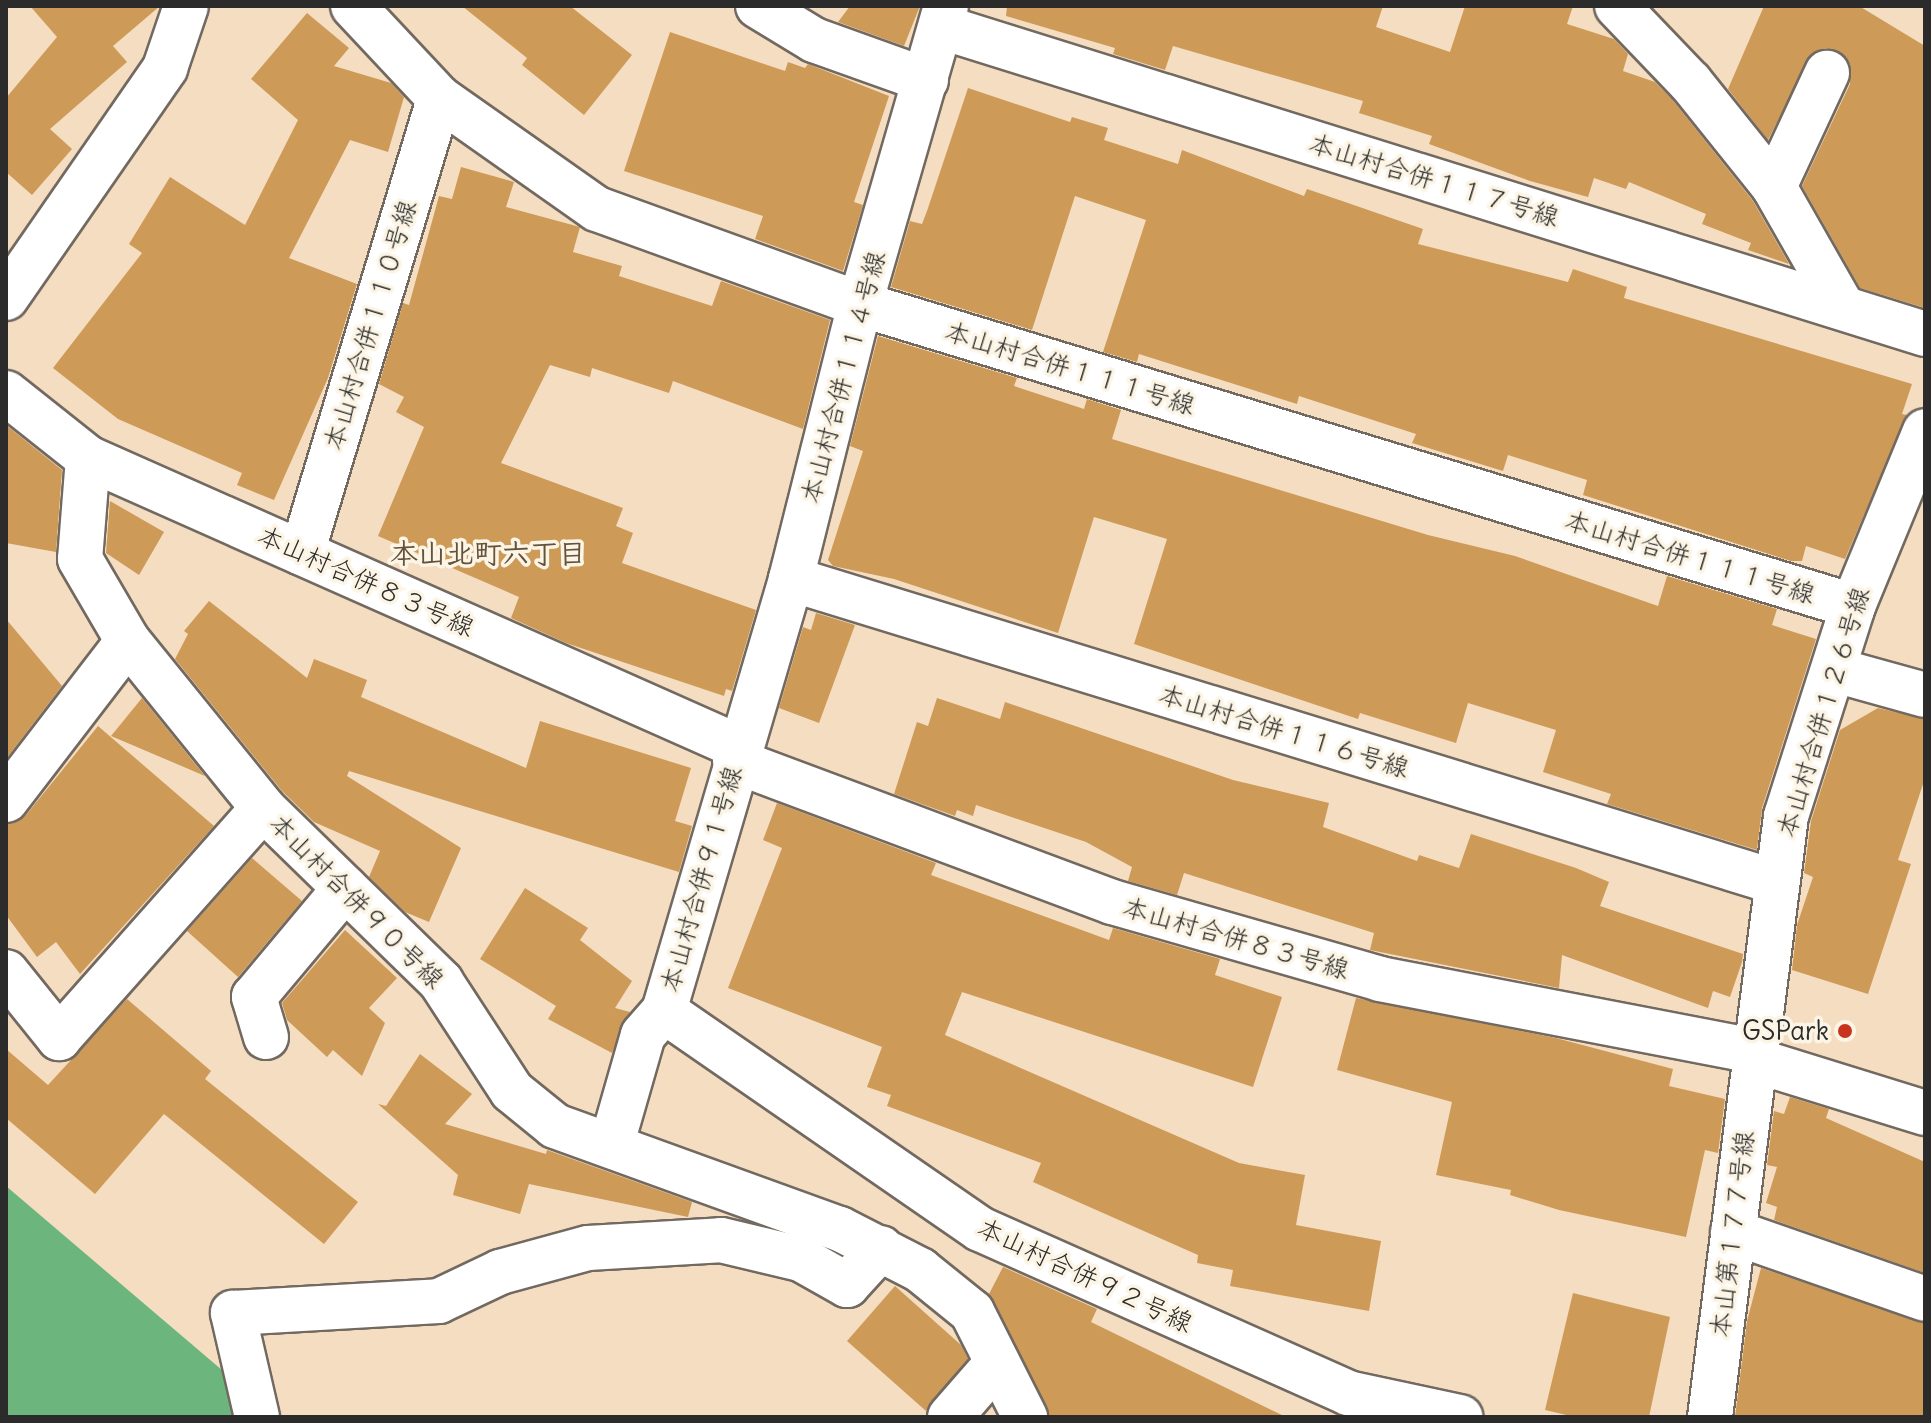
<!DOCTYPE html>
<html>
<head>
<meta charset="utf-8">
<style>
  body { margin:0 }
  #map { position:relative; width:1931px; height:1423px; overflow:hidden; background:#f5ddc1; font-family:Delius,"Klee One",sans-serif }
  div>[style] { position:absolute }
  [style*='--x'] { left:calc(var(--x)*1px); top:calc(var(--y)*1px); width:calc(var(--w)*1px); rotate:calc(var(--a)*1deg) }
  .forest>* { inset:0; background:#6cb67e }
  .building>* { inset:0; background:#ce9a58 }
  .roads { filter:drop-shadow(2px 0 #726960) drop-shadow(-2px 0 #726960) drop-shadow(0 2px #726960) drop-shadow(0 -2px #726960) }
  .minor>* { height:44px; margin:-22px; padding:0 22px; transform-origin:22px; border-radius:22px; background:#fff }
  .dots>* { width:22px; height:22px; translate:-50% -50%; box-sizing:border-box; border:4px solid #fcf5e5; border-radius:50% }
  span { translate:-50% -50%; white-space:nowrap; text-align:center; line-height:1.15; -webkit-text-stroke:7px #fcf5e5; paint-order:stroke }
  .street-label { font-size:26px; color:#2b2b2b }
  .poi-label { font-size:26px; color:#2b2b2b }
  .right { translate:-100% -50%; text-align:right }
  .neighbourhood-label { font-size:28px; color:#64523b; font-weight:700 }
  .frame { position:absolute; inset:0; border:8px solid #2b2b2b; pointer-events:none }
</style>
</head>
<body>
<div id="map">
  <div class="forest">
    <div style="clip-path:polygon(6px 1186px,277px 1417px,6px 1417px)"></div>
  </div>
  <div class="building">
    <div style="clip-path:polygon(30px 6px,160px 6px,113px 46px,127px 62px,50px 129px,72px 149px,32px 195px,6px 172px,6px 98px,57px 37px)"></div>
    <div style="clip-path:polygon(462px 6px,570px 6px,632px 55px,584px 115px,522px 65px,527px 58px)"></div>
    <div style="clip-path:polygon(850px 6px,920px 6px,904px 46px,838px 22px)"></div>
    <div style="clip-path:polygon(1007px 6px,1383px 6px,1376px 27px,1450px 52px,1465px 6px,1573px 6px,1567px 24px,1614px 39px,1628px 54px,1623px 71px,1655px 82px,1671px 98px,1753px 201px,1789px 264px,1748px 250px,1751px 243px,1702px 224px,1706px 214px,1629px 182px,1626px 189px,1594px 178px,1588px 197px,1530px 181px,1429px 144px,1432px 136px,1359px 113px,1363px 101px,1173px 46px,1165px 70px,1113px 54px,1115px 48px,1006px 16px)"></div>
    <div style="clip-path:polygon(1764px 6px,1859px 6px,1925px 46px,1925px 308px,1860px 288px,1802px 186px,1850px 84px,1847px 58px,1826px 48px,1812px 53px,1768px 140px,1728px 89px)"></div>
    <div style="clip-path:polygon(307px 13px,349px 48px,334px 66px,391px 83px,404px 97px,388px 152px,350px 140px,289px 258px,357px 284px,328px 378px,274px 500px,237px 485px,242px 473px,118px 419px,53px 368px,142px 253px,129px 244px,170px 177px,245px 225px,298px 120px,251px 79px)"></div>
    <div style="clip-path:polygon(670px 32px,785px 71px,788px 62px,805px 68px,808px 64px,889px 96px,854px 202px,863px 205px,843px 271px,755px 239px,763px 216px,624px 171px)"></div>
    <div style="clip-path:polygon(968px 88px,1070px 122px,1072px 117px,1108px 128px,1104px 140px,1178px 164px,1182px 150px,1304px 196px,1307px 189px,1348px 203px,1423px 229px,1418px 244px,1568px 282px,1573px 269px,1627px 287px,1624px 298px,1912px 384px,1902px 414px,1907px 415px,1845px 559px,1806px 546px,1802px 561px,1791px 561px,1583px 495px,1587px 480px,1508px 455px,1503px 471px,1412px 443px,1416px 434px,1299px 396px,1297px 404px,1139px 354px,1137px 362px,1103px 352px,1146px 220px,1075px 196px,1032px 330px,891px 287px,910px 221px,922px 224px,927px 211px)"></div>
    <div style="clip-path:polygon(461px 167px,514px 182px,506px 207px,580px 227px,573px 252px,622px 266px,619px 276px,712px 306px,721px 281px,830px 320px,803px 429px,673px 381px,669px 393px,592px 368px,590px 377px,550px 365px,501px 463px,623px 508px,616px 526px,633px 533px,622px 563px,756px 610px,732px 691px,726px 689px,724px 696px,566px 643px,511px 618px,519px 597px,378px 536px,424px 427px,396px 412px,404px 397px,379px 384px,403px 303px,409px 305px,439px 196px,452px 199px)"></div>
    <div style="clip-path:polygon(878px 336px,1017px 378px,1014px 386px,1084px 409px,1087px 399px,1121px 410px,1112px 439px,1428px 535px,1515px 556px,1658px 606px,1667px 576px,1777px 609px,1772px 625px,1816px 639px,1762px 808px,1757px 850px,1607px 804px,1611px 794px,1543px 772px,1556px 730px,1468px 703px,1456px 743px,1360px 713px,1358px 719px,1134px 644px,1167px 539px,1094px 517px,1058px 633px,894px 579px,833px 566px,828px 560px,863px 451px,850px 446px)"></div>
    <div style="clip-path:polygon(6px 425px,62px 470px,56px 552px,6px 543px)"></div>
    <div style="clip-path:polygon(110px 501px,164px 532px,139px 575px,106px 553px)"></div>
    <div style="clip-path:polygon(209px 601px,307px 678px,314px 659px,367px 680px,361px 697px,526px 768px,540px 721px,691px 768px,675px 821px,692px 826px,679px 872px,349px 771px,347px 776px,461px 848px,429px 922px,405px 912px,369px 877px,380px 851px,314px 822px,282px 791px,175px 659px,188px 634px,184px 631px)"></div>
    <div style="clip-path:polygon(816px 613px,855px 625px,819px 723px,779px 708px,803px 627px,811px 630px)"></div>
    <div style="clip-path:polygon(6px 619px,62px 686px,6px 759px)"></div>
    <div style="clip-path:polygon(142px 698px,205px 776px,111px 736px)"></div>
    <div style="clip-path:polygon(937px 698px,1000px 719px,1005px 702px,1233px 780px,1329px 803px,1323px 827px,1417px 861px,1419px 855px,1459px 868px,1471px 834px,1576px 868px,1609px 882px,1600px 906px,1743px 954px,1742px 962px,1730px 997px,1713px 991px,1708px 1008px,1562px 955px,1559px 988px,1370px 950px,1374px 933px,1184px 873px,1177px 895px,1128px 881px,1132px 867px,1086px 842px,976px 805px,973px 816px,957px 810px,955px 816px,894px 794px,917px 722px,928px 726px)"></div>
    <div style="clip-path:polygon(1878px 708px,1925px 719px,1925px 778px,1898px 860px,1911px 864px,1868px 994px,1792px 970px,1797px 925px,1813px 877px,1804px 873px,1811px 821px,1840px 730px)"></div>
    <div style="clip-path:polygon(98px 726px,214px 826px,80px 974px,56px 942px,37px 957px,6px 915px,6px 824px,26px 815px)"></div>
    <div style="clip-path:polygon(777px 803px,936px 863px,931px 875px,1109px 940px,1113px 928px,1220px 959px,1215px 975px,1282px 997px,1253px 1087px,962px 992px,945px 1035px,1239px 1163px,1305px 1175px,1296px 1225px,1381px 1241px,1369px 1311px,1230px 1286px,1233px 1270px,1197px 1263px,1198px 1255px,1033px 1182px,1041px 1163px,887px 1106px,891px 1095px,867px 1087px,882px 1047px,728px 988px,782px 848px,763px 840px)"></div>
    <div style="clip-path:polygon(252px 858px,302px 901px,238px 977px,187px 931px)"></div>
    <div style="clip-path:polygon(525px 888px,588px 928px,580px 940px,632px 981px,615px 1008px,630px 1012px,612px 1053px,548px 1019px,556px 1006px,480px 959px)"></div>
    <div style="clip-path:polygon(345px 930px,397px 978px,369px 1008px,385px 1023px,362px 1076px,333px 1050px,327px 1057px,287px 1020px,282px 1003px)"></div>
    <div style="clip-path:polygon(1356px 998px,1556px 1038px,1673px 1069px,1669px 1086px,1725px 1099px,1718px 1153px,1705px 1150px,1686px 1237px,1559px 1210px,1510px 1195px,1511px 1190px,1436px 1175px,1452px 1102px,1337px 1070px)"></div>
    <div style="clip-path:polygon(127px 999px,211px 1071px,205px 1079px,358px 1202px,324px 1244px,164px 1114px,95px 1194px,6px 1118px,6px 1049px,48px 1085px)"></div>
    <div style="clip-path:polygon(420px 1054px,472px 1094px,445px 1124px,546px 1154px,547px 1150px,692px 1202px,688px 1217px,529px 1184px,520px 1214px,453px 1195px,458px 1175px,378px 1104px,386px 1106px)"></div>
    <div style="clip-path:polygon(1790px 1097px,1829px 1109px,1826px 1118px,1925px 1162px,1925px 1273px,1774px 1220px,1777px 1207px,1766px 1203px,1777px 1167px,1767px 1165px,1774px 1111px,1784px 1114px)"></div>
    <div style="clip-path:polygon(1003px 1267px,1097px 1309px,1091px 1322px,1286px 1417px,1050px 1417px,989px 1294px)"></div>
    <div style="clip-path:polygon(1761px 1268px,1925px 1323px,1925px 1417px,1735px 1417px,1747px 1321px)"></div>
    <div style="clip-path:polygon(895px 1286px,961px 1345px,968px 1359px,926px 1411px,847px 1341px)"></div>
    <div style="clip-path:polygon(1573px 1293px,1670px 1317px,1649px 1417px,1575px 1417px,1545px 1410px)"></div>
  </div>
  <div class="roads">
    <div class="minor">
      <div style="--x:353;--y:6;--w:126;--a:46.9"></div>
      <div style="--x:439;--y:98;--w:193;--a:35.1"></div>
      <div style="--x:597;--y:209;--w:280;--a:19.9"></div>
      <div style="--x:860;--y:304;--w:1038;--a:16.92"></div>
      <div style="--x:758;--y:6;--w:66;--a:31.3"></div>
      <div style="--x:814;--y:40;--w:119;--a:19.7"></div>
      <div style="--x:1617;--y:6;--w:105;--a:46.2"></div>
      <div style="--x:1690;--y:82;--w:134;--a:51.3"></div>
      <div style="--x:1774;--y:187;--w:137;--a:60.3"></div>
      <div style="--x:942;--y:27;--w:1030;--a:17.34"></div>
      <div style="--x:1774;--y:187;--w:126;--a:-65.1"></div>
      <div style="--x:6;--y:298;--w:280;--a:-55.3"></div>
      <div style="--x:165;--y:68;--w:65;--a:-71.3"></div>
      <div style="--x:6;--y:393;--w:105;--a:38.4"></div>
      <div style="--x:88;--y:458;--w:712;--a:23.94"></div>
      <div style="--x:88;--y:458;--w:101;--a:94.5"></div>
      <div style="--x:80;--y:559;--w:95;--a:59.7"></div>
      <div style="--x:128;--y:641;--w:215;--a:51"></div>
      <div style="--x:263;--y:808;--w:249;--a:44.3"></div>
      <div style="--x:441;--y:982;--w:130;--a:56.9"></div>
      <div style="--x:512;--y:1091;--w:55;--a:39.1"></div>
      <div style="--x:555;--y:1126;--w:303;--a:19.9"></div>
      <div style="--x:840;--y:1229;--w:90;--a:27.1"></div>
      <div style="--x:920;--y:1270;--w:67;--a:38.9"></div>
      <div style="--x:972;--y:1312;--w:118;--a:63.2"></div>
      <div style="--x:302;--y:553;--w:475;--a:-73.2"></div>
      <div style="--x:791;--y:579;--w:1031;--a:17.1"></div>
      <div style="--x:1835;--y:670;--w:93;--a:15.5"></div>
      <div style="--x:735;--y:761;--w:403;--a:20.5"></div>
      <div style="--x:1112;--y:902;--w:279;--a:16"></div>
      <div style="--x:1380;--y:979;--w:382;--a:10.9"></div>
      <div style="--x:6;--y:800;--w:200;--a:-52.5"></div>
      <div style="--x:6;--y:972;--w:85;--a:51.2"></div>
      <div style="--x:59;--y:1038;--w:307;--a:-48.4"></div>
      <div style="--x:664;--y:1011;--w:384;--a:34.6"></div>
      <div style="--x:980;--y:1229;--w:403;--a:24"></div>
      <div style="--x:1348;--y:1393;--w:115;--a:12.1"></div>
      <div style="--x:266;--y:1037;--w:42;--a:-106.7"></div>
      <div style="--x:254;--y:997;--w:142;--a:-50.1"></div>
      <div style="--x:1754;--y:1060;--w:179;--a:17.2"></div>
      <div style="--x:612;--y:1143;--w:112;--a:-74"></div>
      <div style="--x:643;--y:1035;--w:32;--a:-49"></div>
      <div style="--x:664;--y:1011;--w:450;--a:-73.6"></div>
      <div style="--x:791;--y:579;--w:284;--a:-75.9"></div>
      <div style="--x:860;--y:304;--w:310;--a:-73.9"></div>
      <div style="--x:1733;--y:1232;--w:203;--a:19.2"></div>
      <div style="--x:257;--y:1417;--w:107;--a:-103"></div>
      <div style="--x:233;--y:1313;--w:206;--a:-3.3"></div>
      <div style="--x:439;--y:1301;--w:68;--a:-25.4"></div>
      <div style="--x:500;--y:1272;--w:91;--a:-15.3"></div>
      <div style="--x:588;--y:1248;--w:133;--a:-3.4"></div>
      <div style="--x:721;--y:1240;--w:82;--a:13.4"></div>
      <div style="--x:801;--y:1259;--w:53;--a:29.5"></div>
      <div style="--x:847;--y:1285;--w:50;--a:-47.4"></div>
      <div style="--x:950;--y:1417;--w:72;--a:-49"></div>
      <div style="--x:1710;--y:1417;--w:606;--a:-82.79"></div>
      <div style="--x:1786;--y:816;--w:220;--a:-72.3"></div>
      <div style="--x:1853;--y:606;--w:189;--a:-67.6"></div>
    </div>
  </div>
  <div class="dots">
    <div style="left:1845px;top:1031px;background:#c8321e"></div>
  </div>
  <div class="street-label">
    <span style="left:1434px;top:180px;rotate:17deg">本山村合併１１７号線</span>
    <span style="left:370px;top:325px;rotate:-73deg">本山村合併１１０号線</span>
    <span style="left:1070px;top:368px;rotate:17deg">本山村合併１１１号線</span>
    <span style="left:843px;top:377px;rotate:-75deg">本山村合併１１４号線</span>
    <span style="left:1690px;top:557px;rotate:17deg">本山村合併１１１号線</span>
    <span style="left:366px;top:581px;rotate:24deg">本山村合併８３号線</span>
    <span style="left:1823px;top:712px;rotate:-73deg">本山村合併１２６号線</span>
    <span style="left:1284px;top:731px;rotate:17deg">本山村合併１１６号線</span>
    <span style="left:701px;top:879px;rotate:-74deg">本山村合併９１号線</span>
    <span style="left:357px;top:901px;rotate:45deg">本山村合併９０号線</span>
    <span style="left:1236px;top:938px;rotate:16deg">本山村合併８３号線</span>
    <span style="left:1732px;top:1234px;rotate:-83deg">本山第１７７号線</span>
    <span style="left:1085px;top:1275px;rotate:25deg">本山村合併９２号線</span>
  </div>
  <div class="poi-label">
    <span class="right" style="left:1829px;top:1031px">GSPark</span>
  </div>
  <div class="neighbourhood-label">
    <span style="left:488px;top:553px">本山北町六丁目</span>
  </div>
  <div class="frame"></div>
</div>
</body>
</html>
